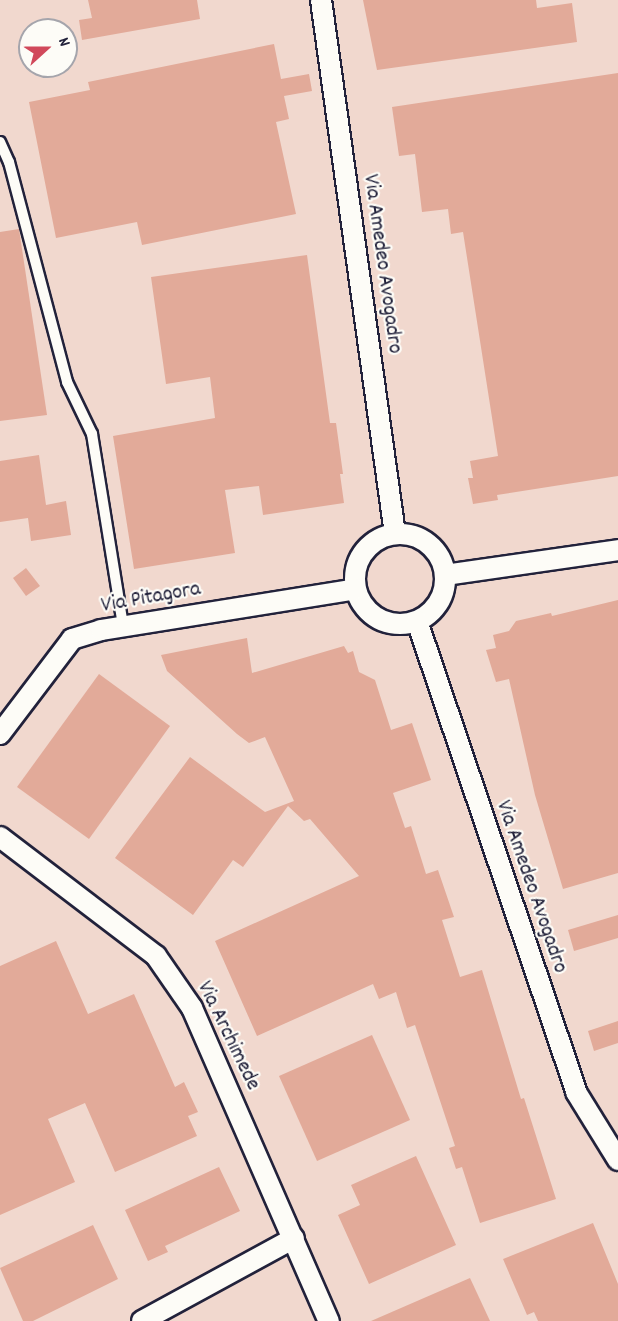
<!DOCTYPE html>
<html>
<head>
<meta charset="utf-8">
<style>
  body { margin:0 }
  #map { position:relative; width:618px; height:1321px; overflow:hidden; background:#f8ece4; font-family:Dekko,sans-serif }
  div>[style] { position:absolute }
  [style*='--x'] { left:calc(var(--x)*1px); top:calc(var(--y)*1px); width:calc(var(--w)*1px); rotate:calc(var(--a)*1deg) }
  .built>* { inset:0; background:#f1d8ce }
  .building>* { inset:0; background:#e2aa99 }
  .roads { filter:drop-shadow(2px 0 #22223b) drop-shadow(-2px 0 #22223b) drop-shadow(0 2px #22223b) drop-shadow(0 -2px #22223b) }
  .service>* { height:10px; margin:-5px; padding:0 5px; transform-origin:5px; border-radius:5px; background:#fdfcf7 }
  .minor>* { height:20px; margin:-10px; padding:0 10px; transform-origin:10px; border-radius:10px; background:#fdfcf7 }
  .minor>.ring { margin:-10px; padding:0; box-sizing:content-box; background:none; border:20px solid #fdfcf7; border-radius:50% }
  span { translate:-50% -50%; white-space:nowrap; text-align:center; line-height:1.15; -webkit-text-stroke:4.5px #fdfcf7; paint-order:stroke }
  .street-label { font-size:22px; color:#22223b }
  .north { position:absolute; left:18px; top:18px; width:60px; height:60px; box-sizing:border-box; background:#fdfcf7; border:2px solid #a5a5ac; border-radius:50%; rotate:69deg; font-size:16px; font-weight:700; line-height:24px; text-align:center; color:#22223b }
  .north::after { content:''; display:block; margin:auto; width:21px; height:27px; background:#d1495b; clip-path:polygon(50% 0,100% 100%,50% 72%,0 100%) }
</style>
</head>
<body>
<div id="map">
  <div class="built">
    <div style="clip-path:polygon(evenodd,0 0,618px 0,618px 1321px,0 1321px,0 0,30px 30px,66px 30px,66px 66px,30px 66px,30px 30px)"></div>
  </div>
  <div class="building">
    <div style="clip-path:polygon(88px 0,197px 0,200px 19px,82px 40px,79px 20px,92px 18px)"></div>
    <div style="clip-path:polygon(363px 0,536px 0,537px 8px,572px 3px,577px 42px,377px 70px)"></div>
    <div style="clip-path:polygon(274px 44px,281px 79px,309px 74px,312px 91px,284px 96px,289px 119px,276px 122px,296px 214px,142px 245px,137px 222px,56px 238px,29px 102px,90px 90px,88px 82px)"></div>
    <div style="clip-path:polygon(618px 73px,618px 476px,497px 495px,498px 500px,473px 504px,468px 478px,473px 478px,470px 461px,498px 456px,463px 232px,451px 234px,448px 209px,422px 212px,415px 154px,399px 156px,392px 107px)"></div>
    <div style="clip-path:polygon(19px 229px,47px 415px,0 421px,0 232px)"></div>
    <div style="clip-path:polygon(307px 255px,330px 423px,336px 423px,343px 474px,340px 474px,344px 503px,263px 515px,259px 486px,225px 490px,235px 553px,134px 569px,113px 436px,215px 418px,210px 377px,166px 384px,151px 277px)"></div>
    <div style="clip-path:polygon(39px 455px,46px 505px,66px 501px,71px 535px,31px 541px,28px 518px,0 522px,0 461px)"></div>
    <div style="clip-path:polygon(26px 568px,40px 586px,26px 596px,13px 578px)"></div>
    <div style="clip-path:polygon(618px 600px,618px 873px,563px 889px,535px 795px,509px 679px,496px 682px,486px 650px,496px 648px,493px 635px,509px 631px,516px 621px,551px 613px,552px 616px)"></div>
    <div style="clip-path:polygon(247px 638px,252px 673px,344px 646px,348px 653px,353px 651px,359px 672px,375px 680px,391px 730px,412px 723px,431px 780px,393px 793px,405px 828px,411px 826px,426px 874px,438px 870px,454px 917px,442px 920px,460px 977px,482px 970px,521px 1099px,524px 1098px,556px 1199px,480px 1223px,462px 1167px,456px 1169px,449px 1148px,455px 1146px,415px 1025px,407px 1028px,396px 992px,379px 999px,373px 984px,257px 1036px,215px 941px,359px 876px,310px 819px,304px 821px,288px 806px,243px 867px,233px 860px,193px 915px,115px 858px,190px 757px,265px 812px,294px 801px,265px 737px,249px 743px,237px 734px,167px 671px,161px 655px)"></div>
    <div style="clip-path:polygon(99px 674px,170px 726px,89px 839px,17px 787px)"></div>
    <div style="clip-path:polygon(618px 915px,618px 938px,574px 951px,568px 930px)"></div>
    <div style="clip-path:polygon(56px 941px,88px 1014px,134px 994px,175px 1087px,184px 1082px,198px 1112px,188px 1116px,197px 1136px,115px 1172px,85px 1103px,48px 1119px,75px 1182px,0 1215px,0 966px)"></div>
    <div style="clip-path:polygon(618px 1021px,618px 1043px,594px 1051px,588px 1031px)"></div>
    <div style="clip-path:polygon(372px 1035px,410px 1120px,317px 1161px,279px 1076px)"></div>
    <div style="clip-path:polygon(416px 1156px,456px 1245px,369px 1284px,338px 1215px,360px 1205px,351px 1185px)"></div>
    <div style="clip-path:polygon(219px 1167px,240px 1211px,165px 1246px,168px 1252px,148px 1261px,125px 1210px)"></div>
    <div style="clip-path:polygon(593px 1223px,618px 1284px,618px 1321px,538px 1321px,534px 1312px,527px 1315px,503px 1259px)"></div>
    <div style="clip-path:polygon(93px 1225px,118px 1279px,33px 1321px,23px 1321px,0 1268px)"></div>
    <div style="clip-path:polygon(470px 1278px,490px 1321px,371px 1321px)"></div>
  </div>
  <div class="roads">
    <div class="service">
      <div style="--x:0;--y:142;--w:22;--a:66"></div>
      <div style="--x:9;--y:162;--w:228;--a:75.2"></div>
      <div style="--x:67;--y:382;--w:58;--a:64.3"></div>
      <div style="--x:92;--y:434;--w:194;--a:80.8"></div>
    </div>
    <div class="minor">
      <div style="--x:321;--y:0;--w:539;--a:82.11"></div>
      <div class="ring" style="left:355px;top:534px;width:70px;height:70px"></div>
      <div style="--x:445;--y:575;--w:175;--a:-8.2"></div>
      <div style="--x:417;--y:621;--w:497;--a:71.3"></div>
      <div style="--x:576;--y:1092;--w:80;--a:58.3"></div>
      <div style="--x:0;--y:734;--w:119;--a:-52.8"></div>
      <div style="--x:72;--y:639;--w:30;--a:-17"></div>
      <div style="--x:101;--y:630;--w:258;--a:-9.1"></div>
      <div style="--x:0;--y:837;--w:196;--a:37.3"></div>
      <div style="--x:156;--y:956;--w:63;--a:55.3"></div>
      <div style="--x:192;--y:1008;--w:342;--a:66.4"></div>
      <div style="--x:142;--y:1321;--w:173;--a:-28.6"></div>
    </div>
  </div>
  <div class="street-label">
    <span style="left:382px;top:264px;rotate:82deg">Via Amedeo Avogadro</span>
    <span style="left:151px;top:598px;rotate:-10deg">Via Pitagora</span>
    <span style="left:531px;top:887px;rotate:71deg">Via Amedeo Avogadro</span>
    <span style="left:228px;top:1036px;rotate:64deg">Via Archimede</span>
  </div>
  <div class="north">N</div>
</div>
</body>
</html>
